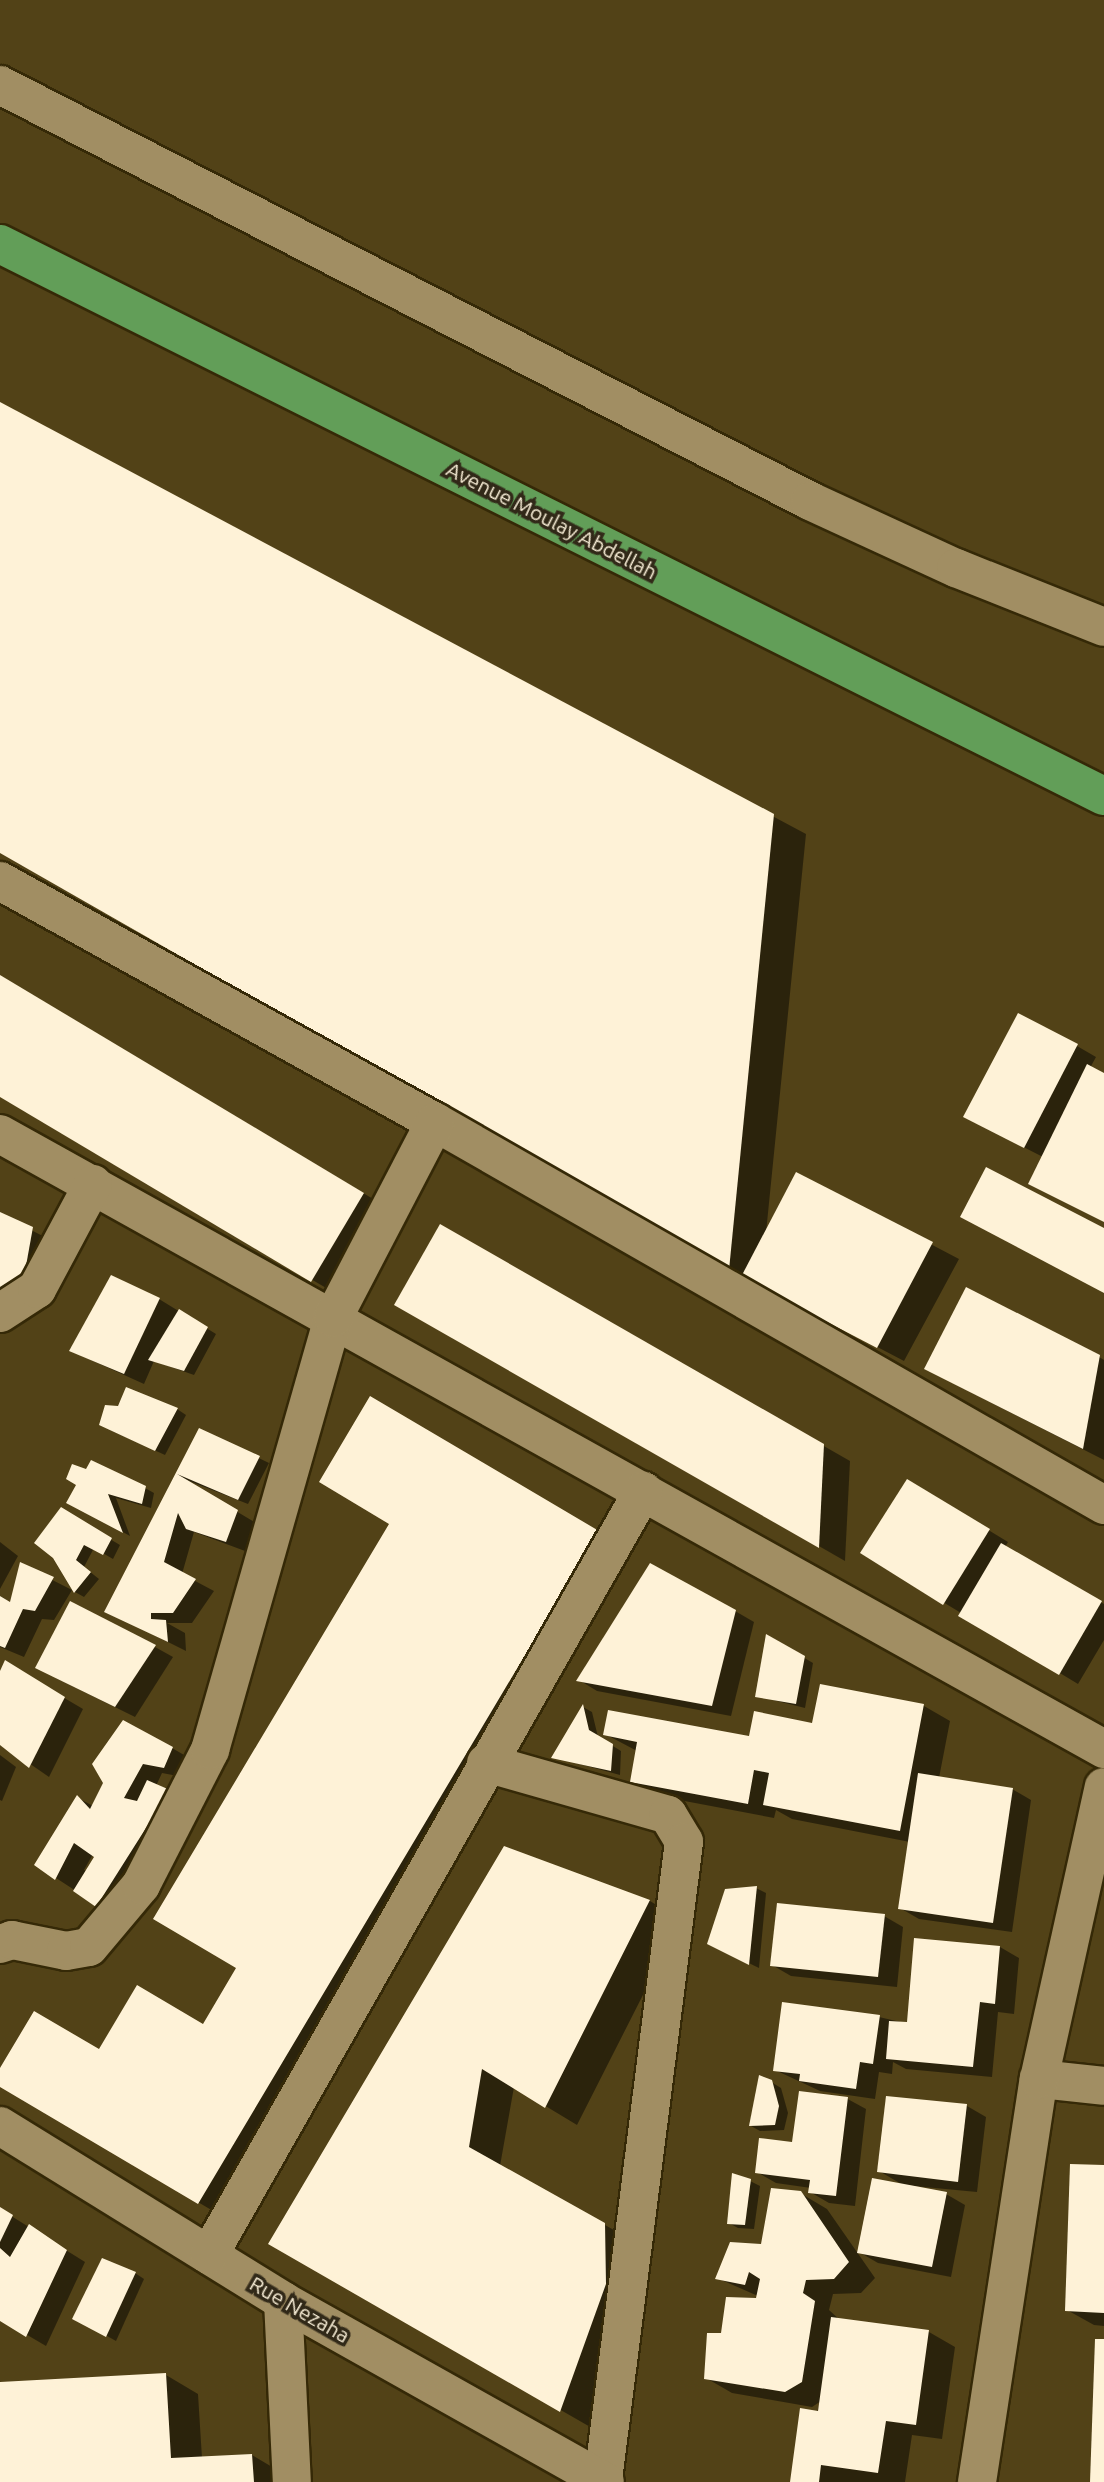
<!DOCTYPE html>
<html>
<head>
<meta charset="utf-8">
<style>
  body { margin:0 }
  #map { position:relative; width:1104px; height:2482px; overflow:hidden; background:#524217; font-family:Ubuntu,sans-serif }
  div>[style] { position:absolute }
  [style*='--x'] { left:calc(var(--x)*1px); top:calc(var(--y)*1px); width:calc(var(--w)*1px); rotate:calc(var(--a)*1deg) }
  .shadow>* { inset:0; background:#0007 }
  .building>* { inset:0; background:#fef2d7 }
  .roads { filter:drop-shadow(2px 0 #352907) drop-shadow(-2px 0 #352907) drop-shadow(0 2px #352907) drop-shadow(0 -2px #352907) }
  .minor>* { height:38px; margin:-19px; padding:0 19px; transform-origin:19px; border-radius:19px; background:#a18e63 }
  .major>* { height:38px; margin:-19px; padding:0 19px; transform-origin:19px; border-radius:19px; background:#629e58 }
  span { translate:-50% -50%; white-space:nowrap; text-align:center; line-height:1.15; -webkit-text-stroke:7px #312918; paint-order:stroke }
  .street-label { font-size:21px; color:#f5ebd4 }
</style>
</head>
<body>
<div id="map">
  <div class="shadow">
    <div style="clip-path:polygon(0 404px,806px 834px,766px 1233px,797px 1174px,959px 1259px,904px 1361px,761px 1286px,0 851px)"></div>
    <div style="clip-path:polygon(0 977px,395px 1212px,343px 1298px,0 1095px)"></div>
    <div style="clip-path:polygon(1077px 1046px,1096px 1057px,1090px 1068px,1104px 1075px,1104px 1221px,1043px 1157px,984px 1127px)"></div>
    <div style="clip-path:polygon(0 1214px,64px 1247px,56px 1295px,18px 1322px)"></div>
    <div style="clip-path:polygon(441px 1227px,850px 1461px,845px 1561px,423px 1319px)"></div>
    <div style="clip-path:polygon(159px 1299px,216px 1334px,194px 1375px,154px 1361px,144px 1384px,71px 1351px)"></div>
    <div style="clip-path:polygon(1099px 1357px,1104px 1360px,1104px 1460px,953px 1383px)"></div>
    <div style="clip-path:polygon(177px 1409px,186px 1415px,165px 1455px,110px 1430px)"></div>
    <div style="clip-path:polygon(200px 1430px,269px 1463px,248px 1504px,179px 1477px,256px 1523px,245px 1551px,194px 1532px,182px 1574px,214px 1591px,192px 1623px,167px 1623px,185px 1633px,186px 1651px,106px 1611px)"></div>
    <div style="clip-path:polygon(78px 1485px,145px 1488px,154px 1493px,151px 1508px,116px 1498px,130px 1536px,69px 1502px)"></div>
    <div style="clip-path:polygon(926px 1492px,1008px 1542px,1005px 1547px,1104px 1604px,1104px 1640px,1078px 1684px,862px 1553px)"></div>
    <div style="clip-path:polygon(61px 1510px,120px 1545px,113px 1559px,94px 1548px,84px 1567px,99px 1579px,84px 1597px,75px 1592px,55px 1557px)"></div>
    <div style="clip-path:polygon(391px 1523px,629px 1551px,230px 2221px,0 2085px,0 2071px,204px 2026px,239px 1967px)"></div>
    <div style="clip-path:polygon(0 1542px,18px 1556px,0 1589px)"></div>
    <div style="clip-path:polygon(21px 1564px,72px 1590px,54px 1620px,42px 1619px,24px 1657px,0 1647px,0 1596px,11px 1603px)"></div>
    <div style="clip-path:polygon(735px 1611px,754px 1622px,731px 1716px,597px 1691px,579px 1680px)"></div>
    <div style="clip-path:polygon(767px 1636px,813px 1663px,805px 1708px,757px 1696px)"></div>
    <div style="clip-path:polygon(155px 1647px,173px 1657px,135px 1717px,56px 1678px)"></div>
    <div style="clip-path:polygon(5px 1663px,83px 1709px,49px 1777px,0 1743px,0 1676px)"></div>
    <div style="clip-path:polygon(821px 1686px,924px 1706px,950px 1721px,939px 1778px,1012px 1789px,1031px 1800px,1012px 1932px,919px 1919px,900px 1908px,910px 1842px,792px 1819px,776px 1810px,774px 1818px,658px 1796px,632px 1781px,637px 1751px,605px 1734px,750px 1738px,814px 1725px)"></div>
    <div style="clip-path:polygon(583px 1707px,592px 1712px,598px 1737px,621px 1751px,620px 1775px,554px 1757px)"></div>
    <div style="clip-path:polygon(evenodd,172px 1748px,191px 1759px,183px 1777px,162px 1773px,156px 1786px,170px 1791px,116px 1917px,56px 1878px,78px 1798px,93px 1806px,105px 1783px,172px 1748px,93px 1854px,96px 1856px,87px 1871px,84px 1870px,93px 1854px)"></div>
    <div style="clip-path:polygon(0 1755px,16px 1767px,2px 1801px,0 1800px)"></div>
    <div style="clip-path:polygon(505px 1848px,650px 1901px,681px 1920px,577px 2125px,514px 2087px,500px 2166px,637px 2243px,592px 2428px,270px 2243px)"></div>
    <div style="clip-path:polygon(756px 1888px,766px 1893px,759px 1968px,718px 1948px)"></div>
    <div style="clip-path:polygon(884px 1916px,903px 1927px,897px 1987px,791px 1976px,772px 1965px)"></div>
    <div style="clip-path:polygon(1000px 1947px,1019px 1958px,1014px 2014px,998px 2012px,992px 2077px,906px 2069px,893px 2062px,892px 2074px,879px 2072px,875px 2099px,820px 2091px,775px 2070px,879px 2017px,909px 2024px)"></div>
    <div style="clip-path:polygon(771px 2082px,781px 2088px,788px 2113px,784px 2130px,760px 2131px,751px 2126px)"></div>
    <div style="clip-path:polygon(844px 2097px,866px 2109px,855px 2206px,829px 2203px,810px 2192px,811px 2188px,776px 2183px,757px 2172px)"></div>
    <div style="clip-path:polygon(967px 2106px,986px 2117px,977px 2192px,903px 2185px,879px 2171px)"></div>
    <div style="clip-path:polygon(1104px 2166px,1104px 2326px,1094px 2325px,1067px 2310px)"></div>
    <div style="clip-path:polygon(750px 2181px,760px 2186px,754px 2229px,738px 2228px,729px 2223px)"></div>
    <div style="clip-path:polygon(800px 2193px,827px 2209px,875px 2278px,861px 2293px,833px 2294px,829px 2310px,840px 2320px,929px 2332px,955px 2347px,942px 2439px,912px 2435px,905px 2482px,791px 2482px,821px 2401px,812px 2407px,732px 2393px,706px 2378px,722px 2335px,758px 2296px,717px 2278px,762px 2246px)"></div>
    <div style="clip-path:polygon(946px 2194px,965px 2205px,951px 2277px,878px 2263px,859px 2252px)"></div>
    <div style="clip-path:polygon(0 2209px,85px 2262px,46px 2346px,0 2319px)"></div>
    <div style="clip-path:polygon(135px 2273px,144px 2279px,116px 2341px,75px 2318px)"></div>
    <div style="clip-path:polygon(166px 2375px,198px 2394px,202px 2458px,252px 2455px,284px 2474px,284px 2482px,0 2482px,0 2384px)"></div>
  </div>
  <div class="building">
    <div style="clip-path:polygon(0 402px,774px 814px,729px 1270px,0 853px)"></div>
    <div style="clip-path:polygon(0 975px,364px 1193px,311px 1282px,0 1097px)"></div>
    <div style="clip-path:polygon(1018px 1013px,1078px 1044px,1024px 1148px,963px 1117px)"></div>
    <div style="clip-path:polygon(1087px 1064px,1104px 1073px,1104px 1222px,1028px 1184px)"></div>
    <div style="clip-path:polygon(986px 1167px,1104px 1228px,1104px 1293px,960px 1217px)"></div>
    <div style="clip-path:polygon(796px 1172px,933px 1242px,877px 1348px,741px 1277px)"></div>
    <div style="clip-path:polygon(0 1212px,33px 1227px,24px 1277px,0 1294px)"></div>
    <div style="clip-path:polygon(440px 1224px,824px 1444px,819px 1548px,394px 1305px)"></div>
    <div style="clip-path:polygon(111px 1275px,160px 1298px,124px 1374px,69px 1351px)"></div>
    <div style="clip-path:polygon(966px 1287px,1100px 1355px,1083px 1449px,924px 1369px)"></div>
    <div style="clip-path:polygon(179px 1309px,208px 1327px,184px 1371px,148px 1360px)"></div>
    <div style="clip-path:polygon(126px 1387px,178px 1408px,155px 1451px,99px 1425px,105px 1405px,118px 1406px)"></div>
    <div style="clip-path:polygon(370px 1396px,599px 1531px,198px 2204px,0 2087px,0 2068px,34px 2011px,99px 2049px,137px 1985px,203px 2024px,236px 1968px,153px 1919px,389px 1524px,319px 1482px)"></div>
    <div style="clip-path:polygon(199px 1428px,260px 1456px,238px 1500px,177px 1474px,238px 1510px,226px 1542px,186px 1529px,178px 1513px,164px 1562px,196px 1579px,173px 1613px,151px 1613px,151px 1619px,166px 1620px,168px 1642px,104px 1612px)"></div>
    <div style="clip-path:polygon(91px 1460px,146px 1486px,142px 1504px,108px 1494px,123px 1533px,66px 1503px,76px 1485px,66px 1479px,72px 1464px,86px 1469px)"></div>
    <div style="clip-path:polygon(907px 1479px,990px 1529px,943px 1605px,860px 1553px)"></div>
    <div style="clip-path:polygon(61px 1507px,112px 1538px,103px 1555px,84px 1545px,76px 1560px,91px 1572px,74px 1593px,53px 1558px,34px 1543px)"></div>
    <div style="clip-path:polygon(1001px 1543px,1102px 1601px,1059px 1675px,958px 1616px)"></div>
    <div style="clip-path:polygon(20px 1562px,54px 1577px,35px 1611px,23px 1609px,5px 1648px,0 1646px,0 1596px,10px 1602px)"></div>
    <div style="clip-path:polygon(650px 1563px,736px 1610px,712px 1706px,576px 1681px)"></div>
    <div style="clip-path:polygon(70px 1601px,156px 1645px,115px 1707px,35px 1668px)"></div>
    <div style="clip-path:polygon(766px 1634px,805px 1656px,796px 1704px,755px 1697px)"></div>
    <div style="clip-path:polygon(5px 1660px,65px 1697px,29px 1768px,0 1745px,0 1671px)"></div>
    <div style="clip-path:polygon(820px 1684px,924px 1704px,900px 1831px,763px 1805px,769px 1773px,754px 1770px,748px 1804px,630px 1782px,637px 1742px,603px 1735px,608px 1710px,749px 1736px,754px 1711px,812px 1723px)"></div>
    <div style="clip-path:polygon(583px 1704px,589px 1730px,613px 1744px,611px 1771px,551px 1758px)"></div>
    <div style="clip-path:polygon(123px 1720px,173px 1747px,164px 1768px,143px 1764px,124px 1798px,137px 1801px,147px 1780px,170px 1790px,96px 1907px,73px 1891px,94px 1857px,74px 1843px,55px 1880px,34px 1865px,77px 1795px,90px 1809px,103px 1783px,92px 1764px)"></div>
    <div style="clip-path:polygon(918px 1773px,1013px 1788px,993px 1923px,898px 1909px)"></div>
    <div style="clip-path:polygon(504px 1846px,650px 1900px,545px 2108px,482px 2069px,469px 2147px,605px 2223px,606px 2284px,560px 2412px,268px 2244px)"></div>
    <div style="clip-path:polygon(757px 1886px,749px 1965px,707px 1944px,725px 1889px)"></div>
    <div style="clip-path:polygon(777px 1903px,885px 1914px,878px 1977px,770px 1966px)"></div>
    <div style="clip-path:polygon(914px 1938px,1000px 1946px,995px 2004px,980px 2002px,973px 2067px,886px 2059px,889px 2021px,907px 2022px)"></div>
    <div style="clip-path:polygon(782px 2002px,880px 2015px,873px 2064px,860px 2062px,856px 2089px,799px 2081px,800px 2074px,773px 2071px)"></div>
    <div style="clip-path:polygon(759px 2075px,772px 2080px,779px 2106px,775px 2125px,749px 2126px)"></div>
    <div style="clip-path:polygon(799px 2091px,848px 2097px,836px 2196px,808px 2193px,810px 2180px,755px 2173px,759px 2138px,792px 2142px)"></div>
    <div style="clip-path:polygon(886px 2096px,967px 2104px,958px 2182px,877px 2172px)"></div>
    <div style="clip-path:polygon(1070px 2164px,1104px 2165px,1104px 2313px,1065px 2311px)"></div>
    <div style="clip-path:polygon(732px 2173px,751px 2179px,745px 2225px,727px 2224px)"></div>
    <div style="clip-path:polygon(872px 2178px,947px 2192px,932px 2267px,857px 2253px)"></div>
    <div style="clip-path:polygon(771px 2188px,801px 2191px,849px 2262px,834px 2279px,806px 2280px,803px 2293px,815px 2301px,802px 2382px,785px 2392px,704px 2379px,707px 2333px,721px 2333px,726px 2297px,756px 2298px,760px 2279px,749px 2272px,745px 2285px,715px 2279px,730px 2242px,761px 2244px)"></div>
    <div style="clip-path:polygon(0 2207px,13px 2215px,0 2242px)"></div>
    <div style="clip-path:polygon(29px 2224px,67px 2250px,26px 2337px,0 2321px,0 2248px,10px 2257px)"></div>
    <div style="clip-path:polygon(102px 2258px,136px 2272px,106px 2337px,72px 2319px)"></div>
    <div style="clip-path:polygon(831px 2317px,929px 2330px,916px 2425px,886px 2421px,878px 2473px,821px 2465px,819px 2482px,790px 2482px,800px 2408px,818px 2411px)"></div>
    <div style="clip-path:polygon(1095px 2339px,1104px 2339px,1104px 2482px,1090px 2482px)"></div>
    <div style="clip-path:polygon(166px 2373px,171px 2458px,252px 2454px,254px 2482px,0 2482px,0 2382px)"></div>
  </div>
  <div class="roads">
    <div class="minor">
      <div style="--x:0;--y:85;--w:911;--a:27.18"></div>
      <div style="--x:810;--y:501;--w:161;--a:24.7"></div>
      <div style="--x:956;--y:568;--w:159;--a:21.7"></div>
      <div style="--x:0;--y:881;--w:497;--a:29"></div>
      <div style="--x:435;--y:1122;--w:771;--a:29.79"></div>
      <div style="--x:0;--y:1134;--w:1264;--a:29.12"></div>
      <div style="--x:0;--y:1313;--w:44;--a:-33"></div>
      <div style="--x:37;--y:1289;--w:119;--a:-61.9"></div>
      <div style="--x:486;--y:1763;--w:189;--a:15.9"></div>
      <div style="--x:668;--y:1815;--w:31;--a:59"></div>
      <div style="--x:684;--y:1842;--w:643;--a:97.24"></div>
      <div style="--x:0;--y:1944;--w:13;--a:-18"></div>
      <div style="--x:12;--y:1940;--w:55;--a:11.5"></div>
      <div style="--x:66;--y:1951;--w:23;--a:-10"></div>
      <div style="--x:89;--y:1947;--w:81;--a:-50"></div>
      <div style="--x:141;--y:1885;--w:152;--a:-62.9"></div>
      <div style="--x:210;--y:1750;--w:449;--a:-74.1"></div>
      <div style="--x:333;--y:1318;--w:221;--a:-62.5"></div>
      <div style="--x:1039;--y:2079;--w:65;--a:6.1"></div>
      <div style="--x:0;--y:2126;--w:333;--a:31.7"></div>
      <div style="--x:283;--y:2301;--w:369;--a:29.3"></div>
      <div style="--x:209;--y:2255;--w:879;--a:-60.4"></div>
      <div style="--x:283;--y:2301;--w:181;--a:87.2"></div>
      <div style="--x:977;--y:2482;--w:408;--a:-81.3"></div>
      <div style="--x:1039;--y:2079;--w:299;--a:-77.5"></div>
    </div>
    <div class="major">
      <div style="--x:0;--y:244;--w:1234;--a:26.57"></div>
    </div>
  </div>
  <div class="street-label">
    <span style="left:552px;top:520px;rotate:27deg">Avenue Moulay Abdellah</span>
    <span style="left:300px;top:2309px;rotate:30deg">Rue Nezaha</span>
  </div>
</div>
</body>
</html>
